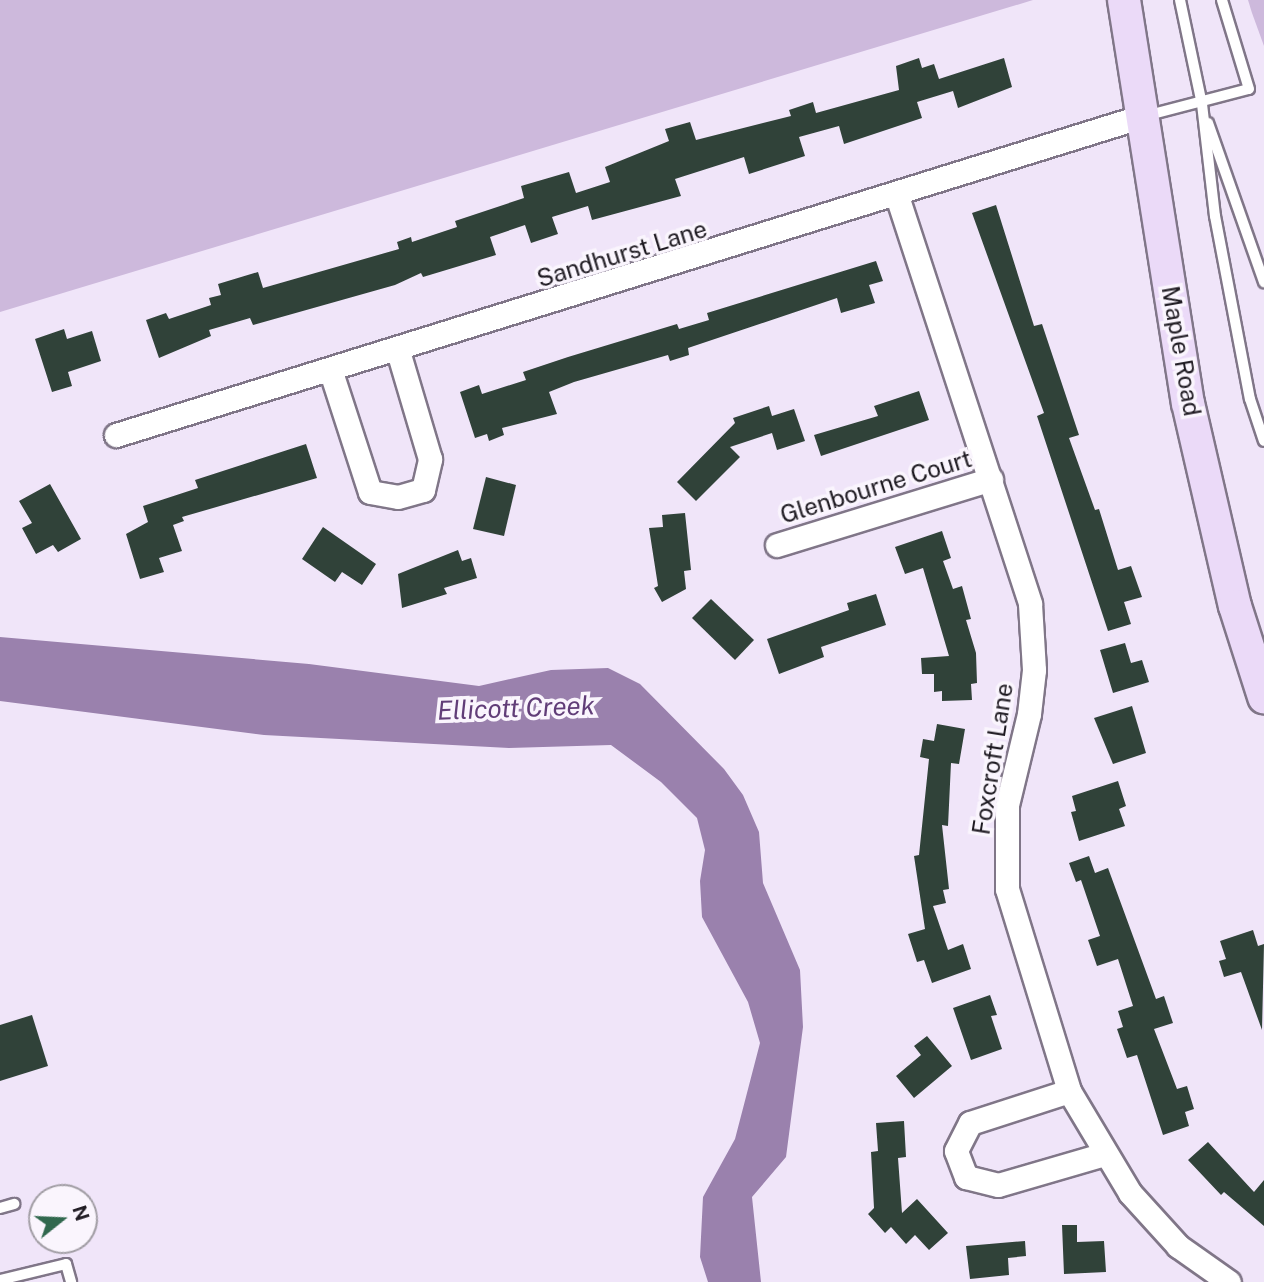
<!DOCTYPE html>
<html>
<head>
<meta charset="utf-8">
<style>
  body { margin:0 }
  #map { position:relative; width:1264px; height:1282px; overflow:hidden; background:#f0e5f9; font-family:"Public Sans",sans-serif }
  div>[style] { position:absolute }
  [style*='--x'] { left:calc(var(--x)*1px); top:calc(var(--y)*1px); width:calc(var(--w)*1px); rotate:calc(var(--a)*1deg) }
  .green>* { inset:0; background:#cdb9dc }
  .water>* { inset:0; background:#9a81ad }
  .building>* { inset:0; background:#304239 }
  .roads { filter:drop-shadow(2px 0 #807688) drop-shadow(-2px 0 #807688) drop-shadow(0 2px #807688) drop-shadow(0 -2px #807688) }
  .lane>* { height:10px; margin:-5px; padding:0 5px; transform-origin:5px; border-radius:5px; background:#fff }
  .street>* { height:23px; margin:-11.5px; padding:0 11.5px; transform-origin:11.5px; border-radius:11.5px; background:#fff }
  .secondary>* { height:32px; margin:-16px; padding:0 16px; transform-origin:16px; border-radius:16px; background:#ebdaf8 }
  span { translate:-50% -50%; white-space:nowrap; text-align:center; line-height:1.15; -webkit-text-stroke:7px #faf5fd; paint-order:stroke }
  .street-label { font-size:24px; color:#1f1b22 }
  .water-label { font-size:26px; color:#613d78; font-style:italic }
  .north { position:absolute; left:28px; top:1184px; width:70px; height:70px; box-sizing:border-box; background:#faf5fd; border:2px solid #a29ea5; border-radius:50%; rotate:72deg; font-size:19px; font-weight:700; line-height:28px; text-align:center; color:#1f1b22 }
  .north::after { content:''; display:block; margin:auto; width:24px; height:32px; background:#31684e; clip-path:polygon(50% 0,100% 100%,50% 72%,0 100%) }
</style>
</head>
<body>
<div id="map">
  <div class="green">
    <div style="clip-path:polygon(0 0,1033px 0,0 312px)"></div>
    <div style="clip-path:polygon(1248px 0,1264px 0,1264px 46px,1252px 13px)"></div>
  </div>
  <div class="water">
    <div style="clip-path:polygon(0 637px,309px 664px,479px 686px,551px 670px,608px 668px,640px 684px,724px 769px,743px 795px,759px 832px,763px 883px,800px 970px,803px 1027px,786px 1157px,752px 1197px,761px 1282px,708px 1282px,700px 1257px,703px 1197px,735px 1139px,760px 1043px,748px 1002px,702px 917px,700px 881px,705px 850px,697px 818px,661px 782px,611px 745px,509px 748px,264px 735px,0 701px)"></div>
  </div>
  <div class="building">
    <div style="clip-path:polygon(919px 58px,922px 68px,934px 64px,939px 79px,1004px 58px,1012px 87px,958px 108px,953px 91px,917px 102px,922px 118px,844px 144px,839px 126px,799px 137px,805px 156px,749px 174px,744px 157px,675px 179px,681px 196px,592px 220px,588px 206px,552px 217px,558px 234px,531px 243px,525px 225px,490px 237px,496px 255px,423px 277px,421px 273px,395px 285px,253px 325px,250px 318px,209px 330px,211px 336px,159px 358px,146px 320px,166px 313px,169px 319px,211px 305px,209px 298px,221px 295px,218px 284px,258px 272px,263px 288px,399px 249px,397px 242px,411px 237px,412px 242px,457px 227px,455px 221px,524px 198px,521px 186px,569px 172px,576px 193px,610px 182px,605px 167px,669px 141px,665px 129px,690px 122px,696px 140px,791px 116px,789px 110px,813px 102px,816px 113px,899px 90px,896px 66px)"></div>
    <div style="clip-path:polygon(996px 205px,1034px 326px,1042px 324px,1079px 435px,1069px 438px,1095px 510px,1099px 509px,1118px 570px,1131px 566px,1142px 597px,1124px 602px,1131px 624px,1108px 631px,1037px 416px,1044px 413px,972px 213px)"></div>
    <div style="clip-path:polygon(876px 261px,883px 281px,869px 285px,875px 303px,841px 313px,837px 298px,688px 348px,689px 355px,670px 361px,668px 355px,574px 382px,549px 392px,557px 414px,502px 428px,504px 435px,489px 441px,487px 434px,475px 438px,460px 392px,479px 385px,482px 394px,526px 380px,523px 372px,568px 357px,677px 324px,679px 329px,709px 320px,707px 313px)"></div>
    <div style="clip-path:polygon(64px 329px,67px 339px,92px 331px,101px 361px,68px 372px,72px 386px,52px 392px,35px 339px)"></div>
    <div style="clip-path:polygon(919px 391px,929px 420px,821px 456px,814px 435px,878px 416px,874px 406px)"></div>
    <div style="clip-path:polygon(769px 406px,772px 416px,794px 409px,805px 441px,777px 450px,772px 433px,730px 447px,740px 457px,696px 501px,677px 482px,735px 423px,733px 418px)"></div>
    <div style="clip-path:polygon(306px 444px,317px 478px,182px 517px,184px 521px,173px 525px,182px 551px,159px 558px,164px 572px,140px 579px,126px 534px,148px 522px,143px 506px,198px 488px,195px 480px)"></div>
    <div style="clip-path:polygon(486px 477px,516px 485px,504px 536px,473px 529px)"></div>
    <div style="clip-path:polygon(50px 484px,81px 539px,58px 552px,53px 545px,36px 554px,22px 528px,32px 523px,19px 501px)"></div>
    <div style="clip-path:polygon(685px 513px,691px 570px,684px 571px,686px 589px,662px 602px,654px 588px,658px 586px,649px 528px,663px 527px,662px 515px)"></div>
    <div style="clip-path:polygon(323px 527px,376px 564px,362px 585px,342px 572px,335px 582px,302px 559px)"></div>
    <div style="clip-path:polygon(942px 531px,951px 558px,943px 561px,953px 589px,962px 586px,971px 619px,966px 620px,976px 653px,977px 683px,971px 684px,972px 700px,942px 701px,942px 691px,934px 692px,934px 674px,922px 674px,921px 658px,949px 656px,923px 568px,905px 574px,895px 547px)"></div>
    <div style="clip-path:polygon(458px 550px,462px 561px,471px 558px,477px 578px,444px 588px,447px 594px,402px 608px,398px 574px)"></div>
    <div style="clip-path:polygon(876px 594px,886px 625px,821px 647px,824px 657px,779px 674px,767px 639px,849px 610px,847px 603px)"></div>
    <div style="clip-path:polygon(711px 599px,754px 640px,735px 660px,692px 618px)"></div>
    <div style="clip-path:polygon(1125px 643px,1131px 663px,1142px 660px,1149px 682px,1113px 693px,1100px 650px)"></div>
    <div style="clip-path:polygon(1132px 706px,1146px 753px,1113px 764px,1094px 718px)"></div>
    <div style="clip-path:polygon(937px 724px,965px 729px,959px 764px,951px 763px,948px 826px,942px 825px,949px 889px,943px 890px,946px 903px,933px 906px,948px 950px,963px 944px,971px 969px,932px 983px,924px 960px,917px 962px,908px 934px,925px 929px,914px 856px,919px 855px,929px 759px,920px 757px,923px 739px,934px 741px)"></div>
    <div style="clip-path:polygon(1118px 781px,1126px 806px,1119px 809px,1125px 826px,1079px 841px,1071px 812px,1076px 811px,1072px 796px)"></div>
    <div style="clip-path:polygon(1089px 856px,1095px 873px,1108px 868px,1156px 999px,1164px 996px,1173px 1023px,1154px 1029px,1177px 1089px,1187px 1086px,1194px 1109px,1185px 1112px,1189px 1126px,1163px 1135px,1137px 1055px,1127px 1058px,1117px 1029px,1123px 1027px,1118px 1011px,1133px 1006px,1118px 959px,1097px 966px,1088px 940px,1100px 936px,1081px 880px,1076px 882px,1069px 863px)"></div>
    <div style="clip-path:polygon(1253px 930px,1258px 946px,1264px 944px,1262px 1030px,1241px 972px,1224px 977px,1219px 961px,1226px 959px,1220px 941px)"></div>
    <div style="clip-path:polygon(990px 995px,997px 1015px,991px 1016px,1002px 1049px,971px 1060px,953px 1008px)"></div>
    <div style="clip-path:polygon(32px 1015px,48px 1066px,0 1081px,0 1025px)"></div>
    <div style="clip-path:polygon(927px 1036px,952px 1066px,914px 1098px,896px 1076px,921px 1055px,914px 1046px)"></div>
    <div style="clip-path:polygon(904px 1121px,906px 1157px,898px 1158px,902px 1213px,917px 1199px,948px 1233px,929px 1250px,915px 1235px,906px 1244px,891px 1227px,885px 1233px,868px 1214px,874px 1208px,871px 1152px,878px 1151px,876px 1123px)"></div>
    <div style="clip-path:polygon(1208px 1142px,1254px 1192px,1264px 1180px,1264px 1226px,1224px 1192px,1221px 1195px,1188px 1160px)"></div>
    <div style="clip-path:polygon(1062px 1225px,1077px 1225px,1077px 1242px,1104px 1241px,1106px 1272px,1064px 1274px)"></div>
    <div style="clip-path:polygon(1025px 1241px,1026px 1256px,1008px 1258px,1009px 1275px,970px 1279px,966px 1246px)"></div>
  </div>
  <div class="roads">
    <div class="lane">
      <div style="--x:1180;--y:0;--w:106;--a:78.1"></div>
      <div style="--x:1202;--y:104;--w:113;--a:83.4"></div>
      <div style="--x:1215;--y:216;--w:186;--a:79.2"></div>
      <div style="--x:1250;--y:399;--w:44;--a:71.6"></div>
      <div style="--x:1145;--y:116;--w:107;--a:-14.6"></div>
      <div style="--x:1249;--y:89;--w:93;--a:-106.9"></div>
      <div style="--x:1208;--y:123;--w:169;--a:70.6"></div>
      <div style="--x:0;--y:1208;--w:15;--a:-16"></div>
      <div style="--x:0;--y:1280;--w:68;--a:-13.6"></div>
      <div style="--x:66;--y:1264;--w:19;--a:74"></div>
    </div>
    <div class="street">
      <div style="--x:897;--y:196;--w:429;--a:71.9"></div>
      <div style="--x:1030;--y:604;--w:66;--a:86.5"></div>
      <div style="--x:1034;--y:670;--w:44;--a:96.5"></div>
      <div style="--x:1029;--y:714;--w:94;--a:103.6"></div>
      <div style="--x:1007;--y:805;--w:84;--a:90"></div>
      <div style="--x:1007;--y:889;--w:211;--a:72.9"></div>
      <div style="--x:1069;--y:1091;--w:119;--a:59.1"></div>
      <div style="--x:1130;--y:1193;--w:72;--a:47.8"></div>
      <div style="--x:1178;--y:1246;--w:62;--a:35.2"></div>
      <div style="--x:331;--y:372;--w:126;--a:72"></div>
      <div style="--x:370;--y:492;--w:28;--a:10"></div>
      <div style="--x:398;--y:497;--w:26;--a:-16"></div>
      <div style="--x:423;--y:490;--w:32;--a:-77"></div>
      <div style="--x:430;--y:459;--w:113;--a:-106.5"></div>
      <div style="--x:116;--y:435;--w:1075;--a:-17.26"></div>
      <div style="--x:777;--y:545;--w:224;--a:-17.1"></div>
      <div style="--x:1069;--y:1091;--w:104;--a:162.1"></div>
      <div style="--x:970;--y:1123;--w:31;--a:117"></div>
      <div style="--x:956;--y:1151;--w:28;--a:69"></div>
      <div style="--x:966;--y:1177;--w:33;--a:14"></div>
      <div style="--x:998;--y:1185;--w:111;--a:-16.2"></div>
    </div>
    <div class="secondary">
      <div style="--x:1124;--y:0;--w:408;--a:81"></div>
      <div style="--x:1188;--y:403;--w:208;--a:77"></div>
      <div style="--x:1235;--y:606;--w:96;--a:72.3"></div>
    </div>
  </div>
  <div class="street-label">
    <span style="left:622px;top:254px;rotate:-17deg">Sandhurst Lane</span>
    <span style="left:1181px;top:351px;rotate:80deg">Maple Road</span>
    <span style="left:876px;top:487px;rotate:-17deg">Glenbourne Court</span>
    <span style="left:993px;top:759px;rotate:-81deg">Foxcroft Lane</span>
  </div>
  <div class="water-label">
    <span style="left:516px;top:708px;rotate:-2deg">Ellicott Creek</span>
  </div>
  <div class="north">N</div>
</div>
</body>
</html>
